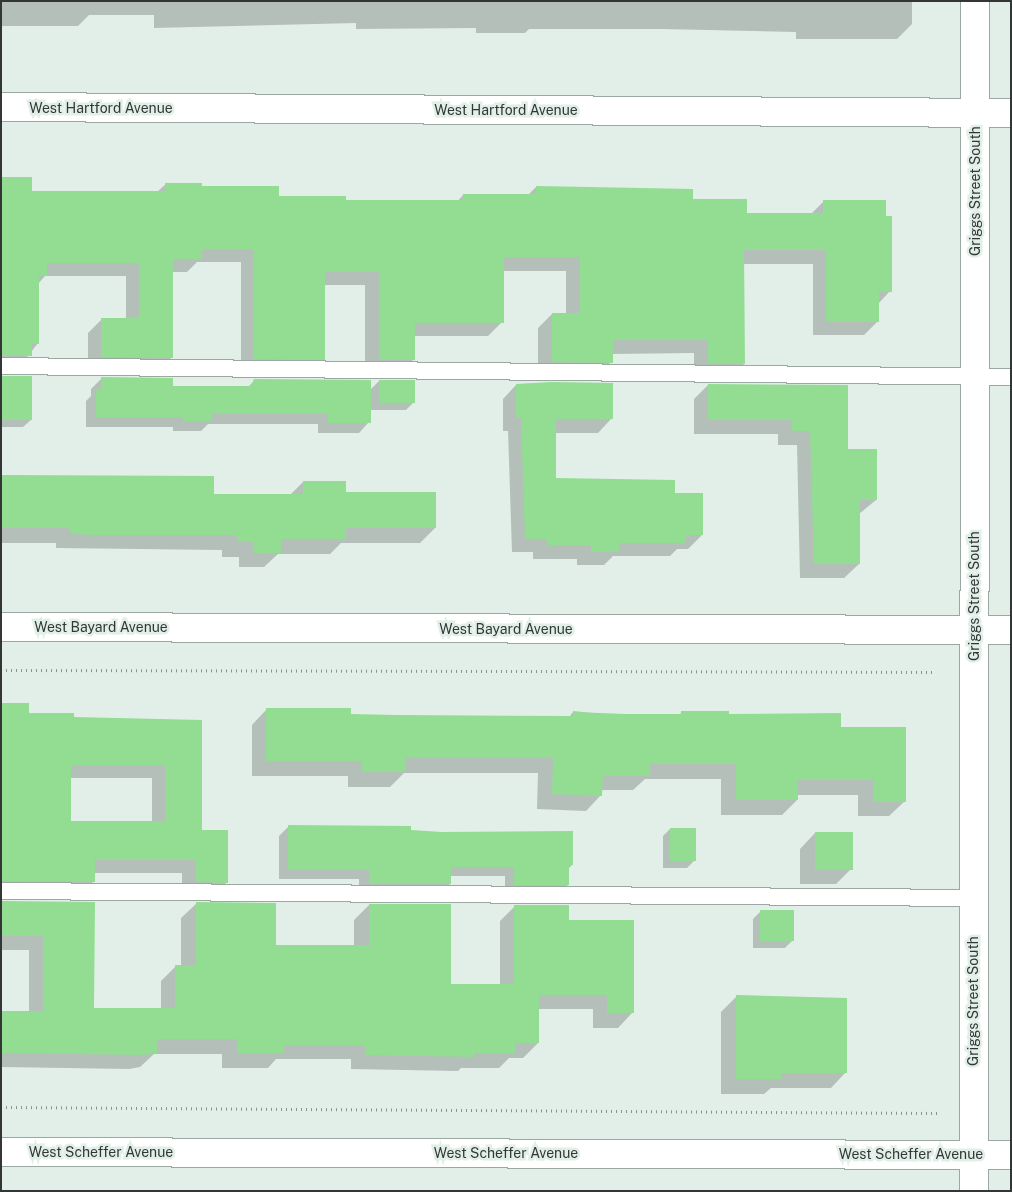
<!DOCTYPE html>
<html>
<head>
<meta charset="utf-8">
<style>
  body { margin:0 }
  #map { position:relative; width:1012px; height:1192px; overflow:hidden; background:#e1efe8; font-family:"Public Sans",sans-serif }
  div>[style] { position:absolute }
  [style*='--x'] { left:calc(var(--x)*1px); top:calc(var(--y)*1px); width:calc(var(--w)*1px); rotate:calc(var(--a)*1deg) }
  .shadow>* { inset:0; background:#0003 }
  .building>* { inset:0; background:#92dd92 }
  .path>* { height:3px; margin-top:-1.5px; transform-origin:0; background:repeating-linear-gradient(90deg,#89928e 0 1px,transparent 0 5px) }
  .roads { filter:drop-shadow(1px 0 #9ba8a1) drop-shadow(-1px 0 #9ba8a1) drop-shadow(0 1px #9ba8a1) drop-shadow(0 -1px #9ba8a1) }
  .lane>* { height:16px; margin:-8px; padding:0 8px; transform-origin:8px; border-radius:8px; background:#fff }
  .street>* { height:28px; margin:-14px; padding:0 14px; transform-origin:14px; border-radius:14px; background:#fff }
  span { translate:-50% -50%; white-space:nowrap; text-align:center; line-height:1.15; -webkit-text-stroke:5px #e1efe8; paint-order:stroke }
  .street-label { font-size:14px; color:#323735 }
  .frame { position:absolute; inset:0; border:2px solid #323735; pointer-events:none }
</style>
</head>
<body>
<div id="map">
  <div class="shadow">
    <div style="clip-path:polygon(1px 1px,912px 1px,912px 24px,897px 39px,796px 39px,796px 32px,662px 29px,529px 29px,525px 33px,476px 33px,476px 28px,356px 29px,356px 23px,154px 28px,154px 15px,89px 15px,78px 26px,1px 26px)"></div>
    <div style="clip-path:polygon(1px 178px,31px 192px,157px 192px,166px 184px,278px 198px,345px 202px,457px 202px,463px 195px,528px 195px,536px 187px,692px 200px,746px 214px,811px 214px,823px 202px,890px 291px,878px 304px,878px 321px,864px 335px,813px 335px,813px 264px,743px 264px,744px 364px,730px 378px,694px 377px,694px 353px,611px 354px,611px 362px,597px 376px,538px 375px,538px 328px,552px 314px,566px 314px,566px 271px,502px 271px,502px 322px,488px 336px,413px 336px,413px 360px,399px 374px,365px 374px,365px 285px,324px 285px,324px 359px,310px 373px,241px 372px,241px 262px,197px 262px,187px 272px,172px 272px,172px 357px,158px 371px,88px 371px,88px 333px,102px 319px,126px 319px,126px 276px,45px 276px,38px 284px,38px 343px,17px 370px,1px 370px)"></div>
    <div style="clip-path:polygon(1px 378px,31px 420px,23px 427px,1px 427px)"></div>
    <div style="clip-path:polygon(102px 378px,172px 387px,248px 387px,255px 380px,369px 391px,379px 381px,413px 403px,406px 410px,369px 410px,369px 422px,359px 433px,318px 433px,318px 424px,208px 424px,201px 431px,173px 431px,173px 427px,86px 427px,86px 401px,91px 396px,91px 389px)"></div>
    <div style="clip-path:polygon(516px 385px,611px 419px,598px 433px,555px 433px,555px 479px,673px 494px,702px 535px,688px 549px,677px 549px,670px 556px,613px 556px,604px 565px,577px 565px,577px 559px,533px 559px,533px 552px,512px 552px,508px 431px,503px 431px,503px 399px)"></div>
    <div style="clip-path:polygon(708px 385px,846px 386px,846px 451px,876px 500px,859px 514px,859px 564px,844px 578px,800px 578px,797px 445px,778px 445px,778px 434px,694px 434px,694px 399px)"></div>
    <div style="clip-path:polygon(3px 477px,212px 495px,290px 495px,303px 482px,345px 493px,435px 528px,420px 543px,341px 543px,330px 554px,278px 554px,264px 567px,239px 567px,239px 557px,222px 557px,222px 550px,56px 548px,56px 543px,1px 543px)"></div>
    <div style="clip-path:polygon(evenodd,1px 704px,27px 714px,73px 718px,200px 721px,200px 832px,227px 882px,213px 896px,182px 896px,182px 873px,94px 873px,94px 881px,80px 895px,1px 895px,1px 704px,70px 778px,152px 778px,152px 822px,70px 822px,70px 778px)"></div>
    <div style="clip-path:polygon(267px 709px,350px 716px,569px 717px,573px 712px,678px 716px,682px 712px,840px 728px,905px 801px,889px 816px,858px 816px,858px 795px,797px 795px,797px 800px,782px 815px,721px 815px,721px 779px,645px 779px,633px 790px,601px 790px,601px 795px,586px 811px,537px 809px,538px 773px,404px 773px,390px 787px,348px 787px,348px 776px,252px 776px,252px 725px)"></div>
    <div style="clip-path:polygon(289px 826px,410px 831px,572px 865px,568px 869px,568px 885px,558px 894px,505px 894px,505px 876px,450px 876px,450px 884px,440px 894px,359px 893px,359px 879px,279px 879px,279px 836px)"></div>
    <div style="clip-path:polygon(670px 829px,695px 860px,687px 868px,663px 868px,663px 836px)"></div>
    <div style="clip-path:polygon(815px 833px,851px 869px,836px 884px,800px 884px,800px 849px)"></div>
    <div style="clip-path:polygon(1px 902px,94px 903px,92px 1010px,161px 1010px,161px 981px,176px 966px,181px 966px,181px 918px,196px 904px,275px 946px,354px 946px,354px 920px,369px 905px,450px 985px,500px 985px,500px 921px,515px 906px,568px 922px,632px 1013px,618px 1028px,593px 1028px,593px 1009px,538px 1009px,538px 1043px,523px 1058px,509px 1058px,499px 1068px,461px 1068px,458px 1071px,351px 1069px,351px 1059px,276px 1059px,268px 1068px,222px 1068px,222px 1054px,154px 1054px,140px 1067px,129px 1069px,1px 1067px,1px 1012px,29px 1012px,29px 950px,1px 950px)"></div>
    <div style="clip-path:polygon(761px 911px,792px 941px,785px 948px,753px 948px,753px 919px)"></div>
    <div style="clip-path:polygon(737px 996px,846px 1072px,831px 1088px,771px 1088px,764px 1094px,721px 1094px,721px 1012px)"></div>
  </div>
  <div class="building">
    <div style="clip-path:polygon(1px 177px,32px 177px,32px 191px,165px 191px,165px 183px,202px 183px,202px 186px,279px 186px,279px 196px,346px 196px,346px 200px,463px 200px,463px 194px,536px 194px,536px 186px,693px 189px,693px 199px,747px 199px,747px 213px,823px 213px,823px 200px,886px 200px,886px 216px,892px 216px,892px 292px,879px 292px,879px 322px,826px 322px,826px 250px,744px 250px,745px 364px,708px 364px,708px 340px,613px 340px,613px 363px,552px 362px,552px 313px,580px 313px,580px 257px,504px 257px,504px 323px,415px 323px,415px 360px,379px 360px,379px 272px,325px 272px,325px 360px,254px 359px,254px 249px,202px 249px,202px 259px,173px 259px,173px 358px,101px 357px,101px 318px,139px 318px,139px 263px,47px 263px,47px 276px,39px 276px,39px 344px,32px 344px,32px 356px,1px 356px)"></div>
    <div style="clip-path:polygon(1px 376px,32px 376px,32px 420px,1px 420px)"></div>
    <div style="clip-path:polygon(101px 377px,173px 378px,173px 386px,251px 386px,254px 379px,371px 380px,371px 423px,328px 423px,328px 414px,212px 414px,212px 421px,183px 421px,183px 417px,96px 417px,96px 389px,101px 389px)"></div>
    <div style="clip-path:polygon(379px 380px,415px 380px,415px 403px,379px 403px)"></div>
    <div style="clip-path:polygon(552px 382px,613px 383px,613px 419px,556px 419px,556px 478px,675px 480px,675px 493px,703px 493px,703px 535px,685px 535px,685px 543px,619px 543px,619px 552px,591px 552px,591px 545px,547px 545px,547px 539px,525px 539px,521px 418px,516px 418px,516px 384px)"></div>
    <div style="clip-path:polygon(708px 384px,848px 385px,848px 449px,877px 449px,877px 500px,860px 500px,860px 564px,814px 564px,810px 431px,792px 431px,792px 420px,708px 420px)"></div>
    <div style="clip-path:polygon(2px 475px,214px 476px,214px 494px,303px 494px,303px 481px,346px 481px,346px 492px,436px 492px,436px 528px,346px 528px,346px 539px,281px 539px,281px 553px,254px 553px,254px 542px,237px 542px,237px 535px,88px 535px,70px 533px,70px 528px,1px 528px)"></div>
    <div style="clip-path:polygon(evenodd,1px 703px,29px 703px,29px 713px,74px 713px,74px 717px,202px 720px,202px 830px,228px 830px,228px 883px,196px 882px,196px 860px,95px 860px,95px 882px,1px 881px,1px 703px,71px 765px,165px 765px,165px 821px,71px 821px,71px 765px)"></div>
    <div style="clip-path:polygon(266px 708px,351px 708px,351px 714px,396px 715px,573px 716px,573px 711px,602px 714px,681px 714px,681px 711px,729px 711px,729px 714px,841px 713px,841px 727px,906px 727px,906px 802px,873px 802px,873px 780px,798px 780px,798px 800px,736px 800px,736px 764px,650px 764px,650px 776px,603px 776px,602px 796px,552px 794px,553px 758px,406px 758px,406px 772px,362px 772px,362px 761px,266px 761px)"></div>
    <div style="clip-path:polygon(288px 825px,411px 826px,411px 830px,442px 832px,573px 831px,573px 865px,569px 865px,569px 885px,514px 885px,514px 867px,451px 867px,451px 884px,369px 884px,369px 870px,288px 870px)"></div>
    <div style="clip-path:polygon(670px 828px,696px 828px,696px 861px,670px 861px)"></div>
    <div style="clip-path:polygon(815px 832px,853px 832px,853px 870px,815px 870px)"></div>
    <div style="clip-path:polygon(1px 901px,95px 902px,94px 1008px,175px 1008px,175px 965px,196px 965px,196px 902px,276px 903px,276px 945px,369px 945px,369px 904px,451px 904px,451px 984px,514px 984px,514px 905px,569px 905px,569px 920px,634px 920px,634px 1013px,607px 1013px,607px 995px,539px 995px,539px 1043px,515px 1043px,515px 1053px,474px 1053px,474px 1057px,365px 1055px,365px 1045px,284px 1045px,284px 1053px,237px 1053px,237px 1039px,157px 1039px,157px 1053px,144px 1055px,1px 1053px,1px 1011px,43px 1011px,43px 936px,1px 936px)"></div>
    <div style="clip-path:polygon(760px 910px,794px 910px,794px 941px,760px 941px)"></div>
    <div style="clip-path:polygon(736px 995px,847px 998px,847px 1073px,781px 1073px,781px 1079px,736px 1079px)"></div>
  </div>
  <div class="path">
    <div style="--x:1;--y:670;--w:935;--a:0.12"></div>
    <div style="--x:1;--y:1107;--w:937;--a:0.37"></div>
    <div style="--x:935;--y:1191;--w:1;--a:0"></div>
  </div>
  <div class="roads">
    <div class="lane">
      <div style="--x:1;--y:366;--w:1010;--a:0.62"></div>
      <div style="--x:1;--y:891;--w:973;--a:0.41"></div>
    </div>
    <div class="street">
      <div style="--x:1;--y:107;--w:1010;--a:0.34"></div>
      <div style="--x:1;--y:627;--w:1010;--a:0.17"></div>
      <div style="--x:1;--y:1152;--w:1010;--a:0.17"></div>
      <div style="--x:974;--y:1191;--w:1190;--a:-89.95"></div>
    </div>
  </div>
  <div class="street-label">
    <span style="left:101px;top:108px">West Hartford Avenue</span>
    <span style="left:506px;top:110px">West Hartford Avenue</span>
    <span style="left:975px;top:191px;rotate:-90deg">Griggs Street South</span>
    <span style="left:974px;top:596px;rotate:-90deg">Griggs Street South</span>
    <span style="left:101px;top:627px">West Bayard Avenue</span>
    <span style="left:506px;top:629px">West Bayard Avenue</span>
    <span style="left:973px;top:1001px;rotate:-90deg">Griggs Street South</span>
    <span style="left:101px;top:1152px">West Scheffer Avenue</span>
    <span style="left:506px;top:1153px">West Scheffer Avenue</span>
    <span style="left:911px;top:1154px">West Scheffer Avenue</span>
  </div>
  <div class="frame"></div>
</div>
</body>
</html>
